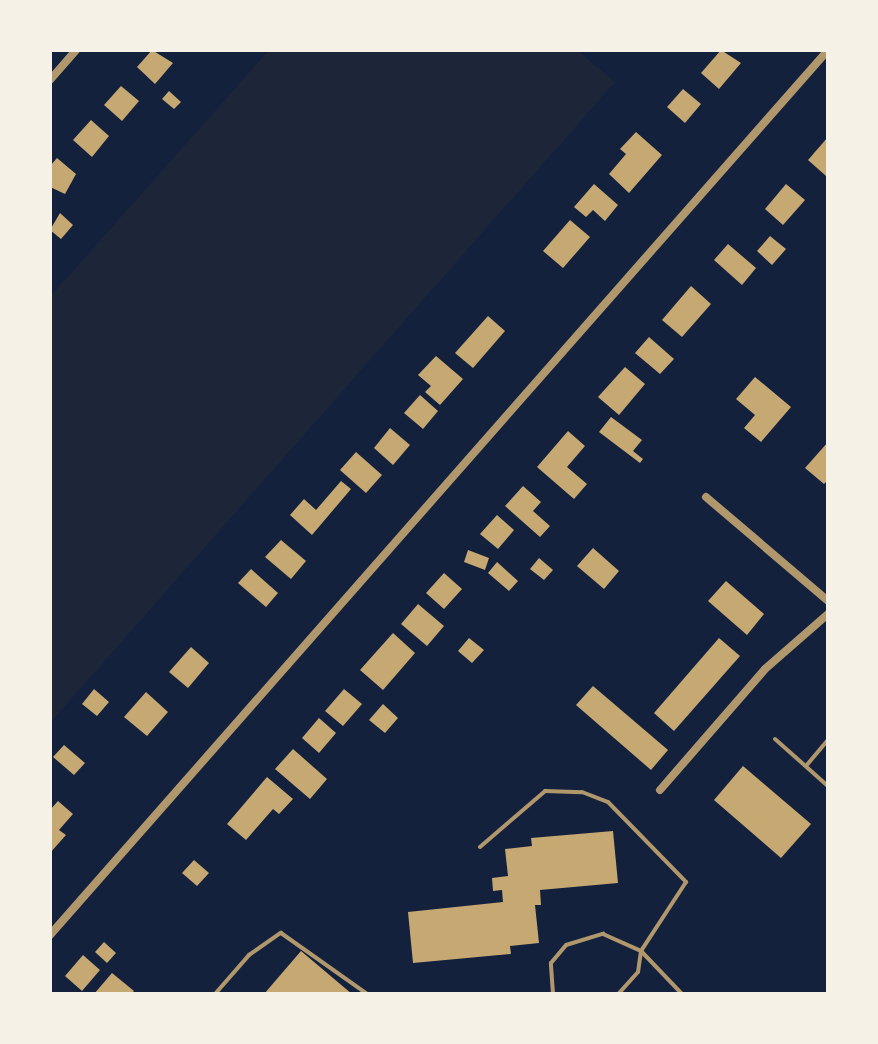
<!DOCTYPE html>
<html>
<head>
<meta charset="utf-8">
<style>
  body { margin:0 }
  #map { position:relative; width:878px; height:1044px; overflow:hidden; background:#14213d; font-family:"Alegreya Sans",sans-serif }
  div>[style] { position:absolute }
  [style*='--x'] { left:calc(var(--x)*1px); top:calc(var(--y)*1px); width:calc(var(--w)*1px); rotate:calc(var(--a)*1deg) }
  .green>* { inset:0; background:#1d2539 }
  .building>* { inset:0; background:#c6a872 }
  .service>* { height:4px; margin:-2px; padding:0 2px; transform-origin:2px; border-radius:2px; background:#b1986c }
  .minor>* { height:8px; margin:-4px; padding:0 4px; transform-origin:4px; border-radius:4px; background:#b1986c }
  span { translate:-50% -50%; white-space:nowrap; text-align:center; line-height:1.15; -webkit-text-stroke:8px #f6f1e7; paint-order:stroke }
  .frame { position:absolute; inset:0; border:52px solid #f6f1e7; pointer-events:none }
</style>
</head>
<body>
<div id="map">
  <div class="green">
    <div style="clip-path:polygon(269px 50px,577px 50px,615px 82px,50px 723px,50px 297px)"></div>
  </div>
  <div class="building">
    <div style="clip-path:polygon(152px 50px,173px 63px,155px 84px,137px 67px)"></div>
    <div style="clip-path:polygon(721px 50px,741px 63px,719px 89px,701px 73px)"></div>
    <div style="clip-path:polygon(121px 86px,139px 101px,122px 121px,104px 105px)"></div>
    <div style="clip-path:polygon(683px 89px,701px 104px,685px 123px,667px 107px)"></div>
    <div style="clip-path:polygon(169px 91px,181px 102px,174px 109px,162px 99px)"></div>
    <div style="clip-path:polygon(91px 120px,109px 136px,92px 157px,73px 140px)"></div>
    <div style="clip-path:polygon(636px 132px,662px 155px,629px 193px,609px 174px,626px 154px,620px 149px)"></div>
    <div style="clip-path:polygon(828px 137px,828px 173px,826px 176px,808px 160px)"></div>
    <div style="clip-path:polygon(57px 158px,76px 174px,65px 194px,50px 187px,50px 166px)"></div>
    <div style="clip-path:polygon(594px 184px,618px 205px,605px 221px,593px 210px,586px 217px,574px 207px)"></div>
    <div style="clip-path:polygon(786px 184px,805px 200px,783px 225px,765px 209px)"></div>
    <div style="clip-path:polygon(60px 213px,73px 225px,61px 239px,50px 230px)"></div>
    <div style="clip-path:polygon(570px 220px,590px 237px,563px 268px,543px 251px)"></div>
    <div style="clip-path:polygon(770px 236px,786px 249px,772px 265px,757px 251px)"></div>
    <div style="clip-path:polygon(728px 244px,756px 268px,742px 285px,714px 260px)"></div>
    <div style="clip-path:polygon(691px 286px,711px 304px,682px 337px,662px 320px)"></div>
    <div style="clip-path:polygon(488px 316px,505px 331px,473px 368px,455px 353px)"></div>
    <div style="clip-path:polygon(649px 337px,674px 359px,660px 374px,635px 353px)"></div>
    <div style="clip-path:polygon(436px 356px,463px 379px,440px 405px,425px 392px,431px 386px,418px 375px)"></div>
    <div style="clip-path:polygon(625px 367px,645px 384px,619px 415px,598px 397px)"></div>
    <div style="clip-path:polygon(755px 377px,791px 407px,761px 442px,744px 428px,755px 415px,736px 399px)"></div>
    <div style="clip-path:polygon(420px 395px,438px 411px,423px 429px,404px 413px)"></div>
    <div style="clip-path:polygon(611px 417px,642px 440px,633px 451px,643px 459px,640px 463px,599px 432px)"></div>
    <div style="clip-path:polygon(390px 428px,410px 445px,393px 465px,374px 448px)"></div>
    <div style="clip-path:polygon(568px 431px,585px 446px,567px 467px,587px 484px,574px 499px,537px 467px)"></div>
    <div style="clip-path:polygon(828px 442px,828px 480px,824px 484px,805px 468px)"></div>
    <div style="clip-path:polygon(356px 452px,382px 475px,366px 493px,340px 470px)"></div>
    <div style="clip-path:polygon(341px 481px,351px 489px,312px 535px,290px 515px,304px 499px,316px 510px)"></div>
    <div style="clip-path:polygon(523px 486px,541px 502px,533px 511px,550px 526px,540px 537px,505px 506px)"></div>
    <div style="clip-path:polygon(497px 515px,514px 530px,498px 549px,480px 534px)"></div>
    <div style="clip-path:polygon(281px 540px,306px 561px,291px 579px,265px 557px)"></div>
    <div style="clip-path:polygon(593px 548px,619px 571px,604px 589px,577px 566px)"></div>
    <div style="clip-path:polygon(468px 550px,489px 558px,485px 570px,464px 562px)"></div>
    <div style="clip-path:polygon(539px 558px,553px 570px,544px 580px,530px 569px)"></div>
    <div style="clip-path:polygon(497px 562px,518px 581px,509px 591px,488px 573px)"></div>
    <div style="clip-path:polygon(251px 569px,278px 593px,266px 607px,238px 583px)"></div>
    <div style="clip-path:polygon(444px 573px,462px 589px,444px 609px,426px 593px)"></div>
    <div style="clip-path:polygon(726px 581px,764px 614px,747px 635px,708px 601px)"></div>
    <div style="clip-path:polygon(418px 604px,444px 626px,427px 646px,401px 624px)"></div>
    <div style="clip-path:polygon(393px 633px,415px 653px,383px 690px,360px 670px)"></div>
    <div style="clip-path:polygon(469px 638px,484px 650px,472px 663px,458px 651px)"></div>
    <div style="clip-path:polygon(719px 638px,740px 656px,674px 731px,654px 713px)"></div>
    <div style="clip-path:polygon(191px 647px,209px 663px,188px 688px,169px 672px)"></div>
    <div style="clip-path:polygon(593px 686px,668px 750px,651px 770px,576px 705px)"></div>
    <div style="clip-path:polygon(94px 689px,109px 702px,97px 716px,82px 704px)"></div>
    <div style="clip-path:polygon(344px 689px,362px 704px,343px 726px,325px 711px)"></div>
    <div style="clip-path:polygon(146px 692px,168px 712px,147px 736px,124px 717px)"></div>
    <div style="clip-path:polygon(383px 704px,398px 718px,385px 733px,369px 720px)"></div>
    <div style="clip-path:polygon(319px 718px,336px 733px,319px 753px,302px 738px)"></div>
    <div style="clip-path:polygon(64px 745px,85px 763px,74px 775px,53px 757px)"></div>
    <div style="clip-path:polygon(293px 749px,327px 779px,310px 799px,275px 769px)"></div>
    <div style="clip-path:polygon(743px 766px,811px 824px,781px 858px,714px 800px)"></div>
    <div style="clip-path:polygon(267px 777px,293px 799px,279px 814px,273px 809px,246px 840px,227px 824px)"></div>
    <div style="clip-path:polygon(58px 801px,73px 814px,59px 830px,66px 835px,50px 853px,50px 810px)"></div>
    <div style="clip-path:polygon(613px 831px,618px 883px,540px 890px,541px 905px,535px 905px,539px 943px,510px 946px,511px 954px,413px 963px,408px 912px,503px 902px,502px 890px,493px 891px,492px 878px,508px 876px,505px 849px,532px 846px,531px 838px)"></div>
    <div style="clip-path:polygon(194px 860px,209px 873px,197px 886px,182px 873px)"></div>
    <div style="clip-path:polygon(104px 942px,116px 953px,107px 963px,95px 952px)"></div>
    <div style="clip-path:polygon(301px 951px,352px 994px,264px 994px)"></div>
    <div style="clip-path:polygon(83px 955px,100px 970px,82px 991px,65px 976px)"></div>
    <div style="clip-path:polygon(112px 973px,134px 991px,131px 994px,94px 994px)"></div>
  </div>
  <div class="service">
    <div style="--x:775;--y:739;--w:71;--a:41.6"></div>
    <div style="--x:806;--y:766;--w:34;--a:-50"></div>
    <div style="--x:480;--y:847;--w:86;--a:-40.7"></div>
    <div style="--x:545;--y:791;--w:37;--a:2"></div>
    <div style="--x:582;--y:792;--w:28;--a:21"></div>
    <div style="--x:608;--y:802;--w:112;--a:45.7"></div>
    <div style="--x:686;--y:882;--w:82;--a:123.1"></div>
    <div style="--x:641;--y:951;--w:59;--a:46.4"></div>
    <div style="--x:215;--y:994;--w:52;--a:-48.9"></div>
    <div style="--x:249;--y:955;--w:39;--a:-35"></div>
    <div style="--x:281;--y:933;--w:105;--a:35.3"></div>
    <div style="--x:553;--y:994;--w:31;--a:-94"></div>
    <div style="--x:551;--y:963;--w:23;--a:-50"></div>
    <div style="--x:566;--y:945;--w:39;--a:-17"></div>
    <div style="--x:603;--y:934;--w:42;--a:24.1"></div>
    <div style="--x:641;--y:951;--w:21;--a:98"></div>
    <div style="--x:638;--y:972;--w:30;--a:132"></div>
  </div>
  <div class="minor">
    <div style="--x:50;--y:80;--w:40;--a:-49"></div>
    <div style="--x:706;--y:497;--w:160;--a:40.4"></div>
    <div style="--x:660;--y:790;--w:160;--a:-49"></div>
    <div style="--x:765;--y:669;--w:84;--a:-41.1"></div>
    <div style="--x:50;--y:935;--w:1178;--a:-48.68"></div>
  </div>
  <div class="frame"></div>
</div>
</body>
</html>
